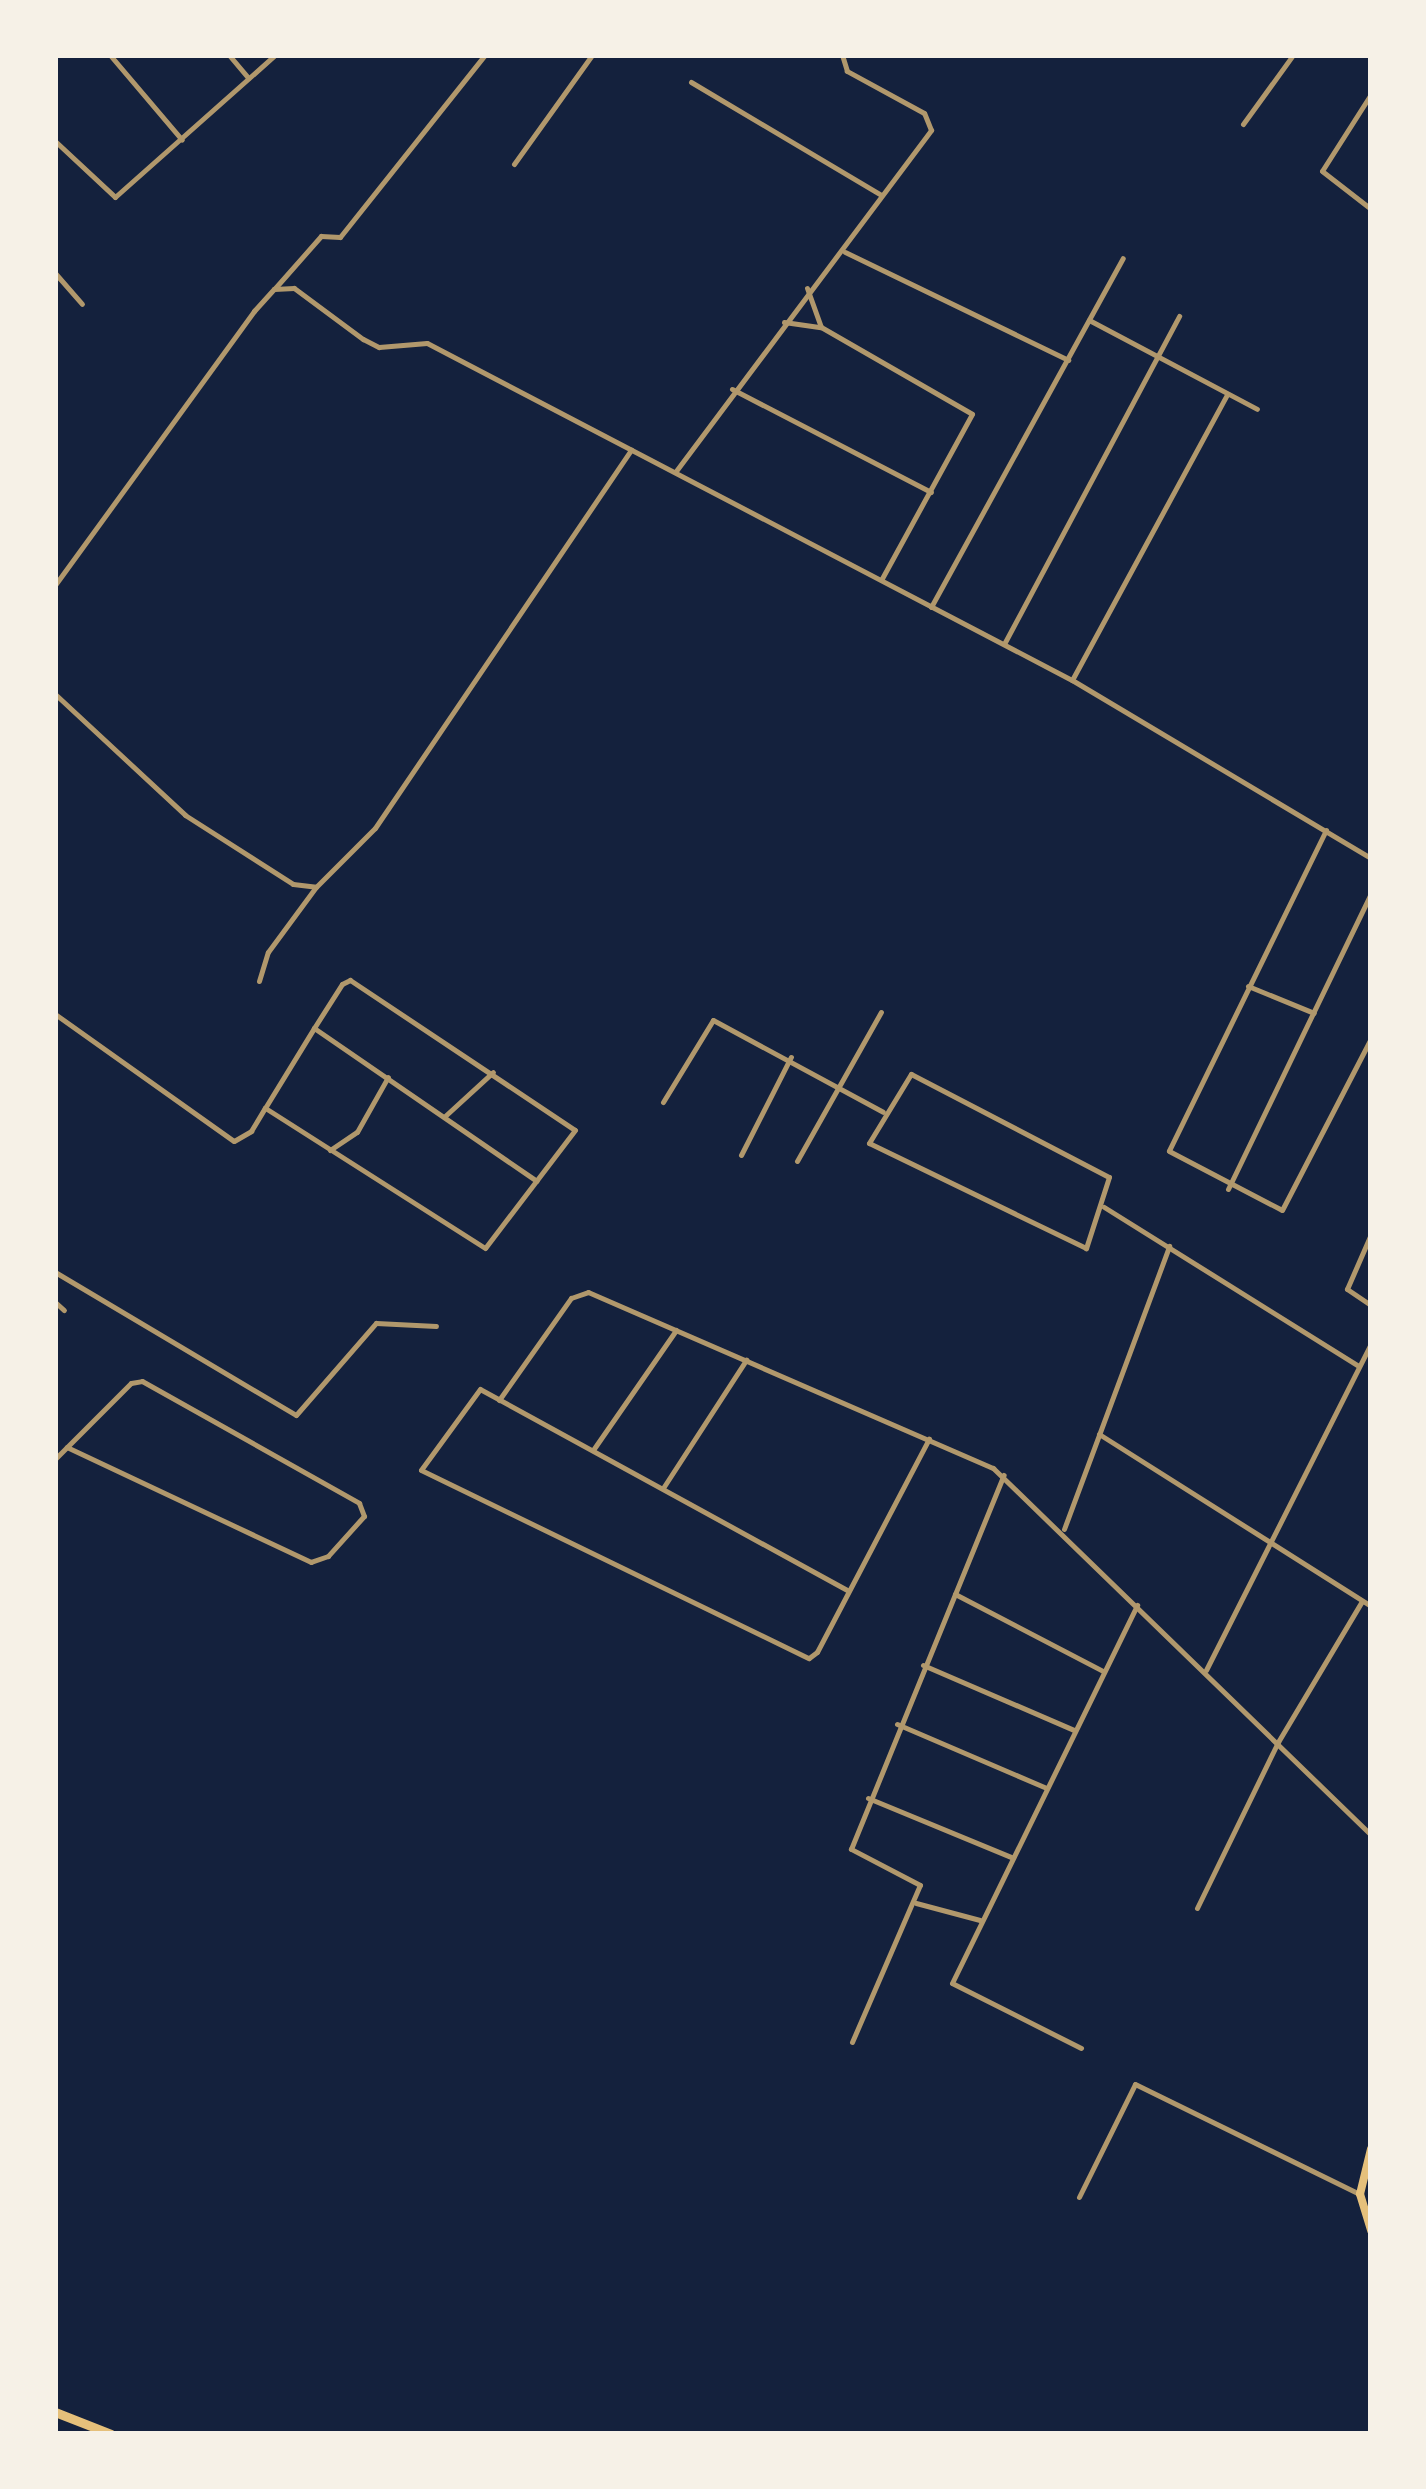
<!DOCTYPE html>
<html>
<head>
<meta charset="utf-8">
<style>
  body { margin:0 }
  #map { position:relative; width:1426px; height:2489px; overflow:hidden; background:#14213d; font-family:Arial,sans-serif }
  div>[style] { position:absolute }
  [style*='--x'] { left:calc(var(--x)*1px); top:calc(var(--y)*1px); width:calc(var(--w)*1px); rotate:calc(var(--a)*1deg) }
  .minor>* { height:5px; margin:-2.5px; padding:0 2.5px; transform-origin:2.5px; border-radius:2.5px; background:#b1986c }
  .secondary>* { height:8px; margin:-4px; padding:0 4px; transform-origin:4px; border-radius:4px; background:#e5c07b }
  .primary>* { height:9px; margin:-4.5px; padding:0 4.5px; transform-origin:4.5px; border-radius:4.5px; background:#e5c07b }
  span { translate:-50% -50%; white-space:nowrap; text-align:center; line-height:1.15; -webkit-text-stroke:8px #f6f1e7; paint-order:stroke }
  .frame { position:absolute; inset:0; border:58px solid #f6f1e7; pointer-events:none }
</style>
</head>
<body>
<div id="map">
  <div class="minor">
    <div style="--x:110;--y:55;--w:111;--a:49.7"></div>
    <div style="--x:229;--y:55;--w:30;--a:50"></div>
    <div style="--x:919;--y:55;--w:1;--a:0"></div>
    <div style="--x:691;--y:82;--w:221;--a:30.7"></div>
    <div style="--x:1371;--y:94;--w:91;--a:122.5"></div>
    <div style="--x:1322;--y:171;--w:62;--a:37.8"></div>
    <div style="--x:1243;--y:124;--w:85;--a:-54.1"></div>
    <div style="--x:55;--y:141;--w:82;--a:43"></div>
    <div style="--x:115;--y:197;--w:214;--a:-41.6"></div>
    <div style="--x:514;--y:164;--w:134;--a:-54.4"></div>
    <div style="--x:845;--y:252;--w:248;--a:25.8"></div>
    <div style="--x:55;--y:273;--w:41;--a:48.9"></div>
    <div style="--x:276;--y:287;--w:68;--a:-48.6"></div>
    <div style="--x:321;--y:236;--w:19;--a:3"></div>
    <div style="--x:340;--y:237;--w:233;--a:-51.5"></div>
    <div style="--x:807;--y:288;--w:41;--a:70.3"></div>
    <div style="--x:1089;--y:320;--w:190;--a:27.9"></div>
    <div style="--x:784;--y:322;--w:37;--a:8"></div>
    <div style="--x:821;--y:327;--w:174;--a:29.9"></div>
    <div style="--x:972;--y:414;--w:189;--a:118.7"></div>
    <div style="--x:732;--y:389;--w:224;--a:27.4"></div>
    <div style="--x:676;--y:471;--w:426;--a:-53.2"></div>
    <div style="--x:931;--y:130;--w:18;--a:-112"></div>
    <div style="--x:924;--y:113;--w:88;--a:-151.4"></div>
    <div style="--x:847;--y:71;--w:17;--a:-107"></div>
    <div style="--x:55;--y:585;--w:339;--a:-54"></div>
    <div style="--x:254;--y:311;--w:30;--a:-48"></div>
    <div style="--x:274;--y:289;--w:20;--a:-3"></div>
    <div style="--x:294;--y:288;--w:86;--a:36.5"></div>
    <div style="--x:363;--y:339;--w:18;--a:27"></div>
    <div style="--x:379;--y:347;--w:48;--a:-4.8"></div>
    <div style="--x:427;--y:343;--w:728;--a:27.59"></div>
    <div style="--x:1072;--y:680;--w:348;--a:30.8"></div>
    <div style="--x:931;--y:607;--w:398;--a:-61.2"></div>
    <div style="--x:1004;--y:644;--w:372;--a:-61.9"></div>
    <div style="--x:1072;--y:680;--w:325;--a:-61.5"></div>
    <div style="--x:55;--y:694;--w:178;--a:42.9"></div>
    <div style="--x:185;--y:815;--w:128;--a:32.6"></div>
    <div style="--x:293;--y:884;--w:23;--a:7"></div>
    <div style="--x:316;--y:887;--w:83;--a:-45"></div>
    <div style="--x:375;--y:828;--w:457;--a:-55.9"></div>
    <div style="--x:1326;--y:830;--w:357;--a:116.1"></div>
    <div style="--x:1169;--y:1151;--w:127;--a:27.6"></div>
    <div style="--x:1282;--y:1210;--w:194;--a:-62.6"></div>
    <div style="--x:259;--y:981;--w:30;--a:-73"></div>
    <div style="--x:268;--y:952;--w:81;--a:-53.6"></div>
    <div style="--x:1248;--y:986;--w:71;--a:22.2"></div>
    <div style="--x:55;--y:1014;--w:219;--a:35.4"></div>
    <div style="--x:234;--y:1141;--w:20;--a:-30"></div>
    <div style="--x:251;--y:1131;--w:27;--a:-59"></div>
    <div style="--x:265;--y:1108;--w:94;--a:-58.5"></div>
    <div style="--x:314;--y:1028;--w:52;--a:-57.5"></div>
    <div style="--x:342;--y:984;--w:9;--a:-27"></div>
    <div style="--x:350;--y:980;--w:270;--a:33.7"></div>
    <div style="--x:575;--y:1130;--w:148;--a:127.3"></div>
    <div style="--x:485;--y:1248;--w:261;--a:-147.5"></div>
    <div style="--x:314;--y:1028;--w:270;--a:34.5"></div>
    <div style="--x:911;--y:1074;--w:223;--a:27.5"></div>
    <div style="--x:1109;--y:1177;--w:75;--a:107.9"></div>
    <div style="--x:1086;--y:1248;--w:241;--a:-154.2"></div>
    <div style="--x:869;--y:1143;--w:81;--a:-58.7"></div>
    <div style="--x:663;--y:1102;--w:96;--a:-58.6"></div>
    <div style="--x:713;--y:1020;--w:193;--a:28.4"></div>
    <div style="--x:445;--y:1116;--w:65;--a:-42.5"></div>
    <div style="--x:330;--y:1150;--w:32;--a:-34"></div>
    <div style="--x:357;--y:1132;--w:63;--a:-60.6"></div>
    <div style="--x:741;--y:1155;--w:110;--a:-63"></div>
    <div style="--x:797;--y:1161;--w:171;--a:-60.6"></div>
    <div style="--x:1228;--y:1189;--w:329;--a:-64.2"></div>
    <div style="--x:1104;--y:1207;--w:300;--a:32"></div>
    <div style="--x:1371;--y:1234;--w:60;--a:113.6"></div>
    <div style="--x:1347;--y:1289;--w:29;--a:34"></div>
    <div style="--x:55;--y:1272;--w:280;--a:30.7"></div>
    <div style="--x:296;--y:1415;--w:122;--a:-49"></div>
    <div style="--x:376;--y:1323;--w:60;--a:2.9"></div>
    <div style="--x:55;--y:1302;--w:12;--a:42"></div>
    <div style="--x:499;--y:1400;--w:125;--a:-54.8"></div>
    <div style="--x:571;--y:1298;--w:18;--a:-19"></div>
    <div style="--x:588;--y:1292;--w:442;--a:23.5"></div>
    <div style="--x:993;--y:1468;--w:527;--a:44.15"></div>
    <div style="--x:1099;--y:1434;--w:322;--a:32.3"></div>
    <div style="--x:593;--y:1450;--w:146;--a:-55.3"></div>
    <div style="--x:55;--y:1459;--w:107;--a:-45"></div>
    <div style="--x:131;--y:1383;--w:11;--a:-10"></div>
    <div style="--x:142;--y:1381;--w:249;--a:29.3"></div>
    <div style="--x:359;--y:1503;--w:14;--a:69"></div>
    <div style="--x:364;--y:1516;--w:54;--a:132"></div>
    <div style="--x:328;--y:1556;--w:18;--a:161"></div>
    <div style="--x:311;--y:1562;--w:270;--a:-154.8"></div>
    <div style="--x:663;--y:1488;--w:153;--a:-57"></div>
    <div style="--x:1064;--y:1529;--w:302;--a:-69.6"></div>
    <div style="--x:847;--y:1590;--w:418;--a:-151.3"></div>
    <div style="--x:480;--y:1389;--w:100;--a:126.1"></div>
    <div style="--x:421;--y:1470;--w:431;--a:25.9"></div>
    <div style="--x:809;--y:1658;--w:10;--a:-37"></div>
    <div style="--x:817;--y:1652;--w:241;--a:-62.3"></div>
    <div style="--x:955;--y:1594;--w:167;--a:27.5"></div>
    <div style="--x:923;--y:1665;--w:164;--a:23.3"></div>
    <div style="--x:1206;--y:1670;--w:366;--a:-63.2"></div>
    <div style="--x:897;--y:1724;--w:162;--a:23.2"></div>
    <div style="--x:868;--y:1798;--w:155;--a:22.4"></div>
    <div style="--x:916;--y:1903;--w:66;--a:14.9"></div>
    <div style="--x:1197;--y:1908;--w:185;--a:-64"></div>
    <div style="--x:1278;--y:1742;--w:164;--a:-59.2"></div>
    <div style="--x:852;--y:2042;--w:171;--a:-66.6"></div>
    <div style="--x:920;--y:1885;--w:78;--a:-152.4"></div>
    <div style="--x:851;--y:1849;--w:404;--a:-67.8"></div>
    <div style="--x:1081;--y:2048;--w:144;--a:-153.3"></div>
    <div style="--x:952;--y:1983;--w:421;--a:-63.9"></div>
    <div style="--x:1079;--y:2197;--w:126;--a:-63.6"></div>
    <div style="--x:1135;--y:2084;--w:250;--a:26.1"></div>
  </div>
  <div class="secondary">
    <div style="--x:1371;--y:2149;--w:46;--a:103.7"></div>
    <div style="--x:1360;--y:2194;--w:39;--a:73"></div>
  </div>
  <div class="primary">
    <div style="--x:55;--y:2412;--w:60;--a:21.4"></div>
  </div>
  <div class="frame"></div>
</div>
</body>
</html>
